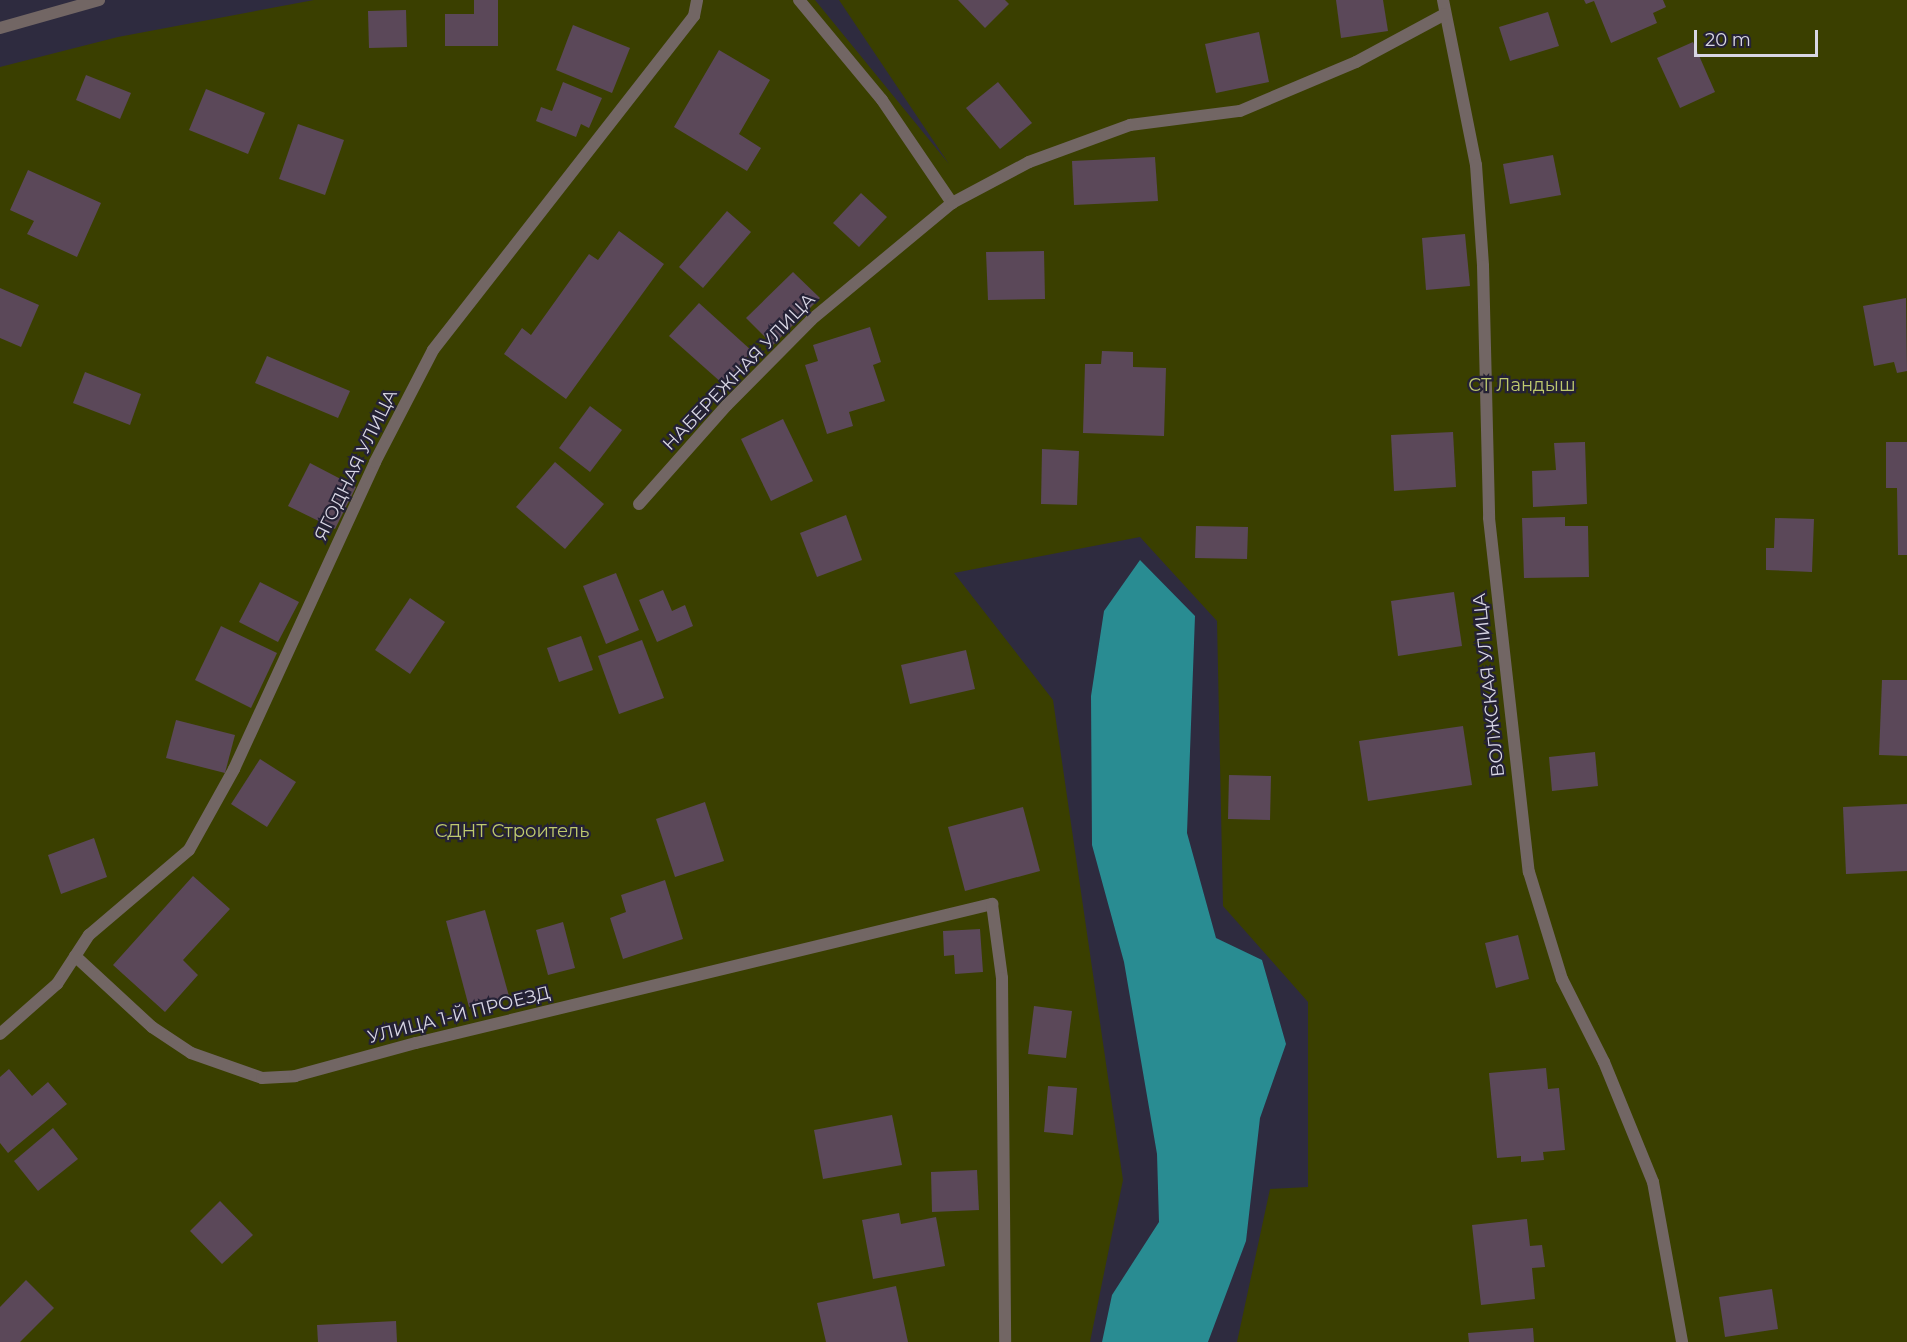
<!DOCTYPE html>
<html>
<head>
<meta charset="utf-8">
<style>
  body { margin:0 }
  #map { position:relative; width:1907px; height:1342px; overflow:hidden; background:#2e2b3f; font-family:Montserrat,sans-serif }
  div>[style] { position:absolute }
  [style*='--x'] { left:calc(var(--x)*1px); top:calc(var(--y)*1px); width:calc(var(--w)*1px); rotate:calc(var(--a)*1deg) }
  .green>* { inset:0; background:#3a3f00 }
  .water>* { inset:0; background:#298c92 }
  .building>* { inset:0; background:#5b4859 }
  .minor>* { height:12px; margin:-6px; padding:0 6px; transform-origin:6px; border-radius:6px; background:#726664 }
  span { translate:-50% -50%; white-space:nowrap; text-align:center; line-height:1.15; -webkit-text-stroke:4.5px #242135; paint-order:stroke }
  .street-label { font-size:18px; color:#d8d6e4 }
  .park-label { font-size:18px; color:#bfca6e }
  .scale { position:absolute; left:1694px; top:30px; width:124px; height:27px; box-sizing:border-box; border:3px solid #d8d6e4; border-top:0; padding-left:8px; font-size:18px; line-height:21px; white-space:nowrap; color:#d8d6e4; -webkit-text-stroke:4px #242135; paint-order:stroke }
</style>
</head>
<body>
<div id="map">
  <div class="green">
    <div style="clip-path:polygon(314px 0,815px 0,949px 164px,839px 0,1907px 0,1907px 1342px,1237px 1342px,1270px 1189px,1308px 1187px,1308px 1002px,1223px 906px,1217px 621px,1140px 537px,954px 573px,1053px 700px,1123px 1180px,1090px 1342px,0 1342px,0 67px,118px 37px)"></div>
  </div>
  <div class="water">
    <div style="clip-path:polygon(1140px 560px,1195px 616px,1187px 833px,1216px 938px,1262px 960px,1286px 1044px,1260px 1118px,1246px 1241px,1208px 1342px,1102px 1342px,1112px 1295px,1159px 1222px,1157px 1154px,1124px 962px,1092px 845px,1091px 696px,1104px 611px)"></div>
  </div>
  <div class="building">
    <div style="clip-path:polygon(474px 0,498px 0,498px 46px,445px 46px,445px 14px,474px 14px)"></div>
    <div style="clip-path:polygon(958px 0,1005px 0,1009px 4px,985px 28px)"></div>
    <div style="clip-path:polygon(1336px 0,1383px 0,1388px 31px,1341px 38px)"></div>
    <div style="clip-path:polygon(1584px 0,1663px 0,1666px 7px,1653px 13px,1657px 23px,1611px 43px,1594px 1px,1586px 4px)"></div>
    <div style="clip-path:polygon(406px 10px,407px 47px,369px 48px,368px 11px)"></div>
    <div style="clip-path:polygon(1548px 12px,1559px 46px,1510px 61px,1499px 27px)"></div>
    <div style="clip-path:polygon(573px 25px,630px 48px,612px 93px,556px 70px)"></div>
    <div style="clip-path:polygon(1259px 32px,1269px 82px,1216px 93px,1205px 44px)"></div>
    <div style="clip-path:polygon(1693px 42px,1715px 92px,1680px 108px,1657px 58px)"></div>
    <div style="clip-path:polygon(719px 50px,770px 80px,739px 134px,761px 148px,747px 171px,674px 127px)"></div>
    <div style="clip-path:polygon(86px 75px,131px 93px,120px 119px,76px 100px)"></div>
    <div style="clip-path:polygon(563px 82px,602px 98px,589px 128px,581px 124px,576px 137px,536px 121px,541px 107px,552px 111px)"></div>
    <div style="clip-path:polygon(998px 82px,1032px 123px,1000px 149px,966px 108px)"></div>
    <div style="clip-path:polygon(206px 89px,265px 113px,248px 154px,189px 130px)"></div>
    <div style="clip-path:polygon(298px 124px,344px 140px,325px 195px,279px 179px)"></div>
    <div style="clip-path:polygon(1553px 155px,1561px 195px,1510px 204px,1503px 164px)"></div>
    <div style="clip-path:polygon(1155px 157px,1158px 201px,1074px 205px,1072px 161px)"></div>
    <div style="clip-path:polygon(28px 170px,101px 203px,77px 257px,27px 234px,34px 221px,10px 210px)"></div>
    <div style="clip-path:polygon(861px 193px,887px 217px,859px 247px,833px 223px)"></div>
    <div style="clip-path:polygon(727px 211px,751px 232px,703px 288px,679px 267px)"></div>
    <div style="clip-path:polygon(619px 231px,664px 264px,566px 399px,504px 354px,522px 328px,531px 335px,589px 254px,598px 260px)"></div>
    <div style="clip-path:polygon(1465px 234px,1470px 286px,1426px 290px,1422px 238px)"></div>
    <div style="clip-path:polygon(1044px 251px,1045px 299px,988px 300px,986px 252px)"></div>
    <div style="clip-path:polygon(793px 272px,820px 298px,773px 345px,746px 318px)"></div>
    <div style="clip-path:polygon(0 288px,39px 305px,21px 347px,0 338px)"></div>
    <div style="clip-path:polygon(1906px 298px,1907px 371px,1897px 373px,1894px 362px,1874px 366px,1863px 306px)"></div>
    <div style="clip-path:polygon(699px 303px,752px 351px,723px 384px,669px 336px)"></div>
    <div style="clip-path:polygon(870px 327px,881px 362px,873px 365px,885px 401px,849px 412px,853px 426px,827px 434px,805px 365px,818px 361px,813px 345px)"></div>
    <div style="clip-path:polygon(1102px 351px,1133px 352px,1133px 367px,1166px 368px,1164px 436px,1083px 433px,1085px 364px,1101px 364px)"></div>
    <div style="clip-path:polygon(267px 356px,350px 391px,338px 418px,255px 383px)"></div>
    <div style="clip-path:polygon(85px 372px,141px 394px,130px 425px,73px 403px)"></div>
    <div style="clip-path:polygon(590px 406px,622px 430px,590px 472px,559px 448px)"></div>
    <div style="clip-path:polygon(783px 419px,813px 481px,771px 501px,741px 439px)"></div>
    <div style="clip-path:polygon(1453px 432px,1456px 487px,1394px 491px,1391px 435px)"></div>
    <div style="clip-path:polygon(1585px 442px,1587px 504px,1533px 507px,1532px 471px,1556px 470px,1554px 443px)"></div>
    <div style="clip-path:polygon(1886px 442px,1907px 442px,1907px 555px,1898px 555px,1897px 488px,1886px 488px)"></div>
    <div style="clip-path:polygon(1042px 449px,1079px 451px,1077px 505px,1041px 504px)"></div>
    <div style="clip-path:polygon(555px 462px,604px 504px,565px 549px,516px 507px)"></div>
    <div style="clip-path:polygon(310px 463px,356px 487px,335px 529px,288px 506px)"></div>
    <div style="clip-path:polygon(846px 515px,862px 560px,817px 577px,800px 533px)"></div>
    <div style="clip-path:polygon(1565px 517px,1565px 526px,1588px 526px,1589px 577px,1524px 578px,1522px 518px)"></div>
    <div style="clip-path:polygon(1775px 518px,1814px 519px,1812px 572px,1766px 570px,1766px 548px,1774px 548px)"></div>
    <div style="clip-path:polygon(1196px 526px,1248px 527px,1247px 559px,1195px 558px)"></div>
    <div style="clip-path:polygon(616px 573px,639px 630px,606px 644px,583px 586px)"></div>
    <div style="clip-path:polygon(260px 582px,299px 602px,278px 642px,239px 622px)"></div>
    <div style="clip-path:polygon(663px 590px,672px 611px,685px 605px,693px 626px,657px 642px,639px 600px)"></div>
    <div style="clip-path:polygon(1454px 592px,1462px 646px,1398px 656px,1391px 601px)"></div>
    <div style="clip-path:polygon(410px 598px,445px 622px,410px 674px,375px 650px)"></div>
    <div style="clip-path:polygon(221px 626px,277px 653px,251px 708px,195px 680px)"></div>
    <div style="clip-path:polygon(581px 636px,593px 670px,559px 682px,547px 648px)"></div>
    <div style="clip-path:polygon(642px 640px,664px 698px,619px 714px,598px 656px)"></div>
    <div style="clip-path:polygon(966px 650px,975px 689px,910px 704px,901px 665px)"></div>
    <div style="clip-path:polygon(1882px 680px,1907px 680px,1907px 756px,1879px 755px)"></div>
    <div style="clip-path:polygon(176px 720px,235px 735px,225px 773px,166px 758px)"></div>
    <div style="clip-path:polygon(1463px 726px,1472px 785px,1368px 801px,1359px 741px)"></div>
    <div style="clip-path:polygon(1595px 752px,1598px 786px,1552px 791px,1549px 757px)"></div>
    <div style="clip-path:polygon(260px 759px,296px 782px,267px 827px,231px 804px)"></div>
    <div style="clip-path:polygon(1229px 775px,1271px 776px,1270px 820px,1228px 819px)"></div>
    <div style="clip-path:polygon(705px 802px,724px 861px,675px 877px,656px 819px)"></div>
    <div style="clip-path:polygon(1907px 804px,1907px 871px,1846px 874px,1843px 807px)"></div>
    <div style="clip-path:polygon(1023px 807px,1040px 871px,965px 891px,948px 827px)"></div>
    <div style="clip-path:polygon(94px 838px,107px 877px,61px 894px,48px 855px)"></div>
    <div style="clip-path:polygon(193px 876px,230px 909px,183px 960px,198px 975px,165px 1012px,113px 965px)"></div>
    <div style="clip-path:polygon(665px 880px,683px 939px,623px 959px,610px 918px,626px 912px,621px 895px)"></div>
    <div style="clip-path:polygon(485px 910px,509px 996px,469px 1007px,446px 921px)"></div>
    <div style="clip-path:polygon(563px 922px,575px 968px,548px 975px,536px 930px)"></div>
    <div style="clip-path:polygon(980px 929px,983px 972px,955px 974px,954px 955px,944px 956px,943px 931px)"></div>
    <div style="clip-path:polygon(1518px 935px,1529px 979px,1496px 988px,1485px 943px)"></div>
    <div style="clip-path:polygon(1034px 1006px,1072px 1011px,1066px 1058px,1028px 1054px)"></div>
    <div style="clip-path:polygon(1546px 1068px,1548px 1089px,1559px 1088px,1565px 1150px,1543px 1152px,1544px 1160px,1521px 1162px,1521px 1156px,1497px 1158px,1489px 1073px)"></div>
    <div style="clip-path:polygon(9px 1069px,32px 1096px,48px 1082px,67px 1104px,8px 1153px,0 1143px,0 1077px)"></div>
    <div style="clip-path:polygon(1048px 1086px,1077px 1088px,1073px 1135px,1044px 1132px)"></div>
    <div style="clip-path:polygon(892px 1115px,902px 1165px,823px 1179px,814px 1130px)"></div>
    <div style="clip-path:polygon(53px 1128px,78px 1159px,38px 1191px,14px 1161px)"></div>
    <div style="clip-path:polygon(977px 1170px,979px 1210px,932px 1212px,931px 1172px)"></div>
    <div style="clip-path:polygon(220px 1201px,253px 1235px,222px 1264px,190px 1231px)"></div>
    <div style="clip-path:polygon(899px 1213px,901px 1224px,936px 1217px,945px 1266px,873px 1279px,862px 1220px)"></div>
    <div style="clip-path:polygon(1527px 1219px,1530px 1246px,1542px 1245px,1545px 1267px,1532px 1268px,1535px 1299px,1481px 1305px,1472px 1225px)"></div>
    <div style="clip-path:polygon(26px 1280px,54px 1308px,20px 1342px,0 1342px,0 1307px)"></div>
    <div style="clip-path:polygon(896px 1286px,908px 1342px,826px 1342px,817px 1303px)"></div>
    <div style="clip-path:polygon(1772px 1289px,1778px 1329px,1725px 1337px,1719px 1297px)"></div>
    <div style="clip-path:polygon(396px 1321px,397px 1342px,318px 1342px,317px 1325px)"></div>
    <div style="clip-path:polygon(1533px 1328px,1534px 1342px,1469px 1342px,1468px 1333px)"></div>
  </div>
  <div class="minor">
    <div style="--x:799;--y:0;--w:130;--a:50.3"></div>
    <div style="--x:882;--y:100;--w:125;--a:55.8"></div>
    <div style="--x:1443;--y:0;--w:168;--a:78.7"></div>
    <div style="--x:1476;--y:165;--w:101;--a:86"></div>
    <div style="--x:1483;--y:266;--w:252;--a:88.6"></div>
    <div style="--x:1489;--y:518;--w:356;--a:83.6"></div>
    <div style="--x:1529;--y:872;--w:112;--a:72.9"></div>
    <div style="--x:1562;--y:979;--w:93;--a:63.2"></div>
    <div style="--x:1604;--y:1062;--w:130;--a:67.8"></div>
    <div style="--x:1653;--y:1182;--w:163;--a:79.7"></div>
    <div style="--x:0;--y:28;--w:103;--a:-15.8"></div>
    <div style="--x:639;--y:504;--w:132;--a:-48.4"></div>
    <div style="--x:727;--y:405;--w:120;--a:-45.3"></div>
    <div style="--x:811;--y:320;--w:183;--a:-39.7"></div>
    <div style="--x:952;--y:203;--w:87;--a:-28"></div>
    <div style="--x:1029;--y:162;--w:108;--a:-20.1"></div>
    <div style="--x:1130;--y:125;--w:111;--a:-7.3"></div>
    <div style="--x:1240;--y:111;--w:126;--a:-22.9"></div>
    <div style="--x:1356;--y:62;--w:101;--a:-28.3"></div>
    <div style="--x:75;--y:956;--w:105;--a:42.7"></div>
    <div style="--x:152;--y:1027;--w:47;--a:33.7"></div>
    <div style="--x:191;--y:1053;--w:75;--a:19.4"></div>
    <div style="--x:262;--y:1078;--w:33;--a:-3"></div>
    <div style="--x:295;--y:1076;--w:125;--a:-15.3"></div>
    <div style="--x:416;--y:1043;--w:593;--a:-13.57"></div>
    <div style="--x:992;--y:904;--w:75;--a:82.3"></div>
    <div style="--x:1002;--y:978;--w:364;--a:89.5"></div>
    <div style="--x:0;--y:1034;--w:76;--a:-41.3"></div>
    <div style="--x:57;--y:984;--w:59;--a:-56.9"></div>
    <div style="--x:89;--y:935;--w:131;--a:-40.4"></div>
    <div style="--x:189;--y:850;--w:93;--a:-60.9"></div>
    <div style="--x:234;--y:769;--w:338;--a:-65.3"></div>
    <div style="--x:375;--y:462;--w:126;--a:-62.6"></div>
    <div style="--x:433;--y:350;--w:424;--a:-52"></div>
    <div style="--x:694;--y:16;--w:16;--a:-79"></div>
  </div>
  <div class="street-label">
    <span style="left:739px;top:372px;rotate:-46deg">НАБЕРЕЖНАЯ УЛИЦА</span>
    <span style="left:356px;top:465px;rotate:-64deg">ЯГОДНАЯ УЛИЦА</span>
    <span style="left:1489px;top:685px;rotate:-96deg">ВОЛЖСКАЯ УЛИЦА</span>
    <span style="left:459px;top:1015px;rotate:-14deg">УЛИЦА 1-Й ПРОЕЗД</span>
  </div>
  <div class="park-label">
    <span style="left:1522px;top:385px">СТ Ландыш</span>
    <span style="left:512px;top:831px">СДНТ Строитель</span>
  </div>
  <div class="scale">20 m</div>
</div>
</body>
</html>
